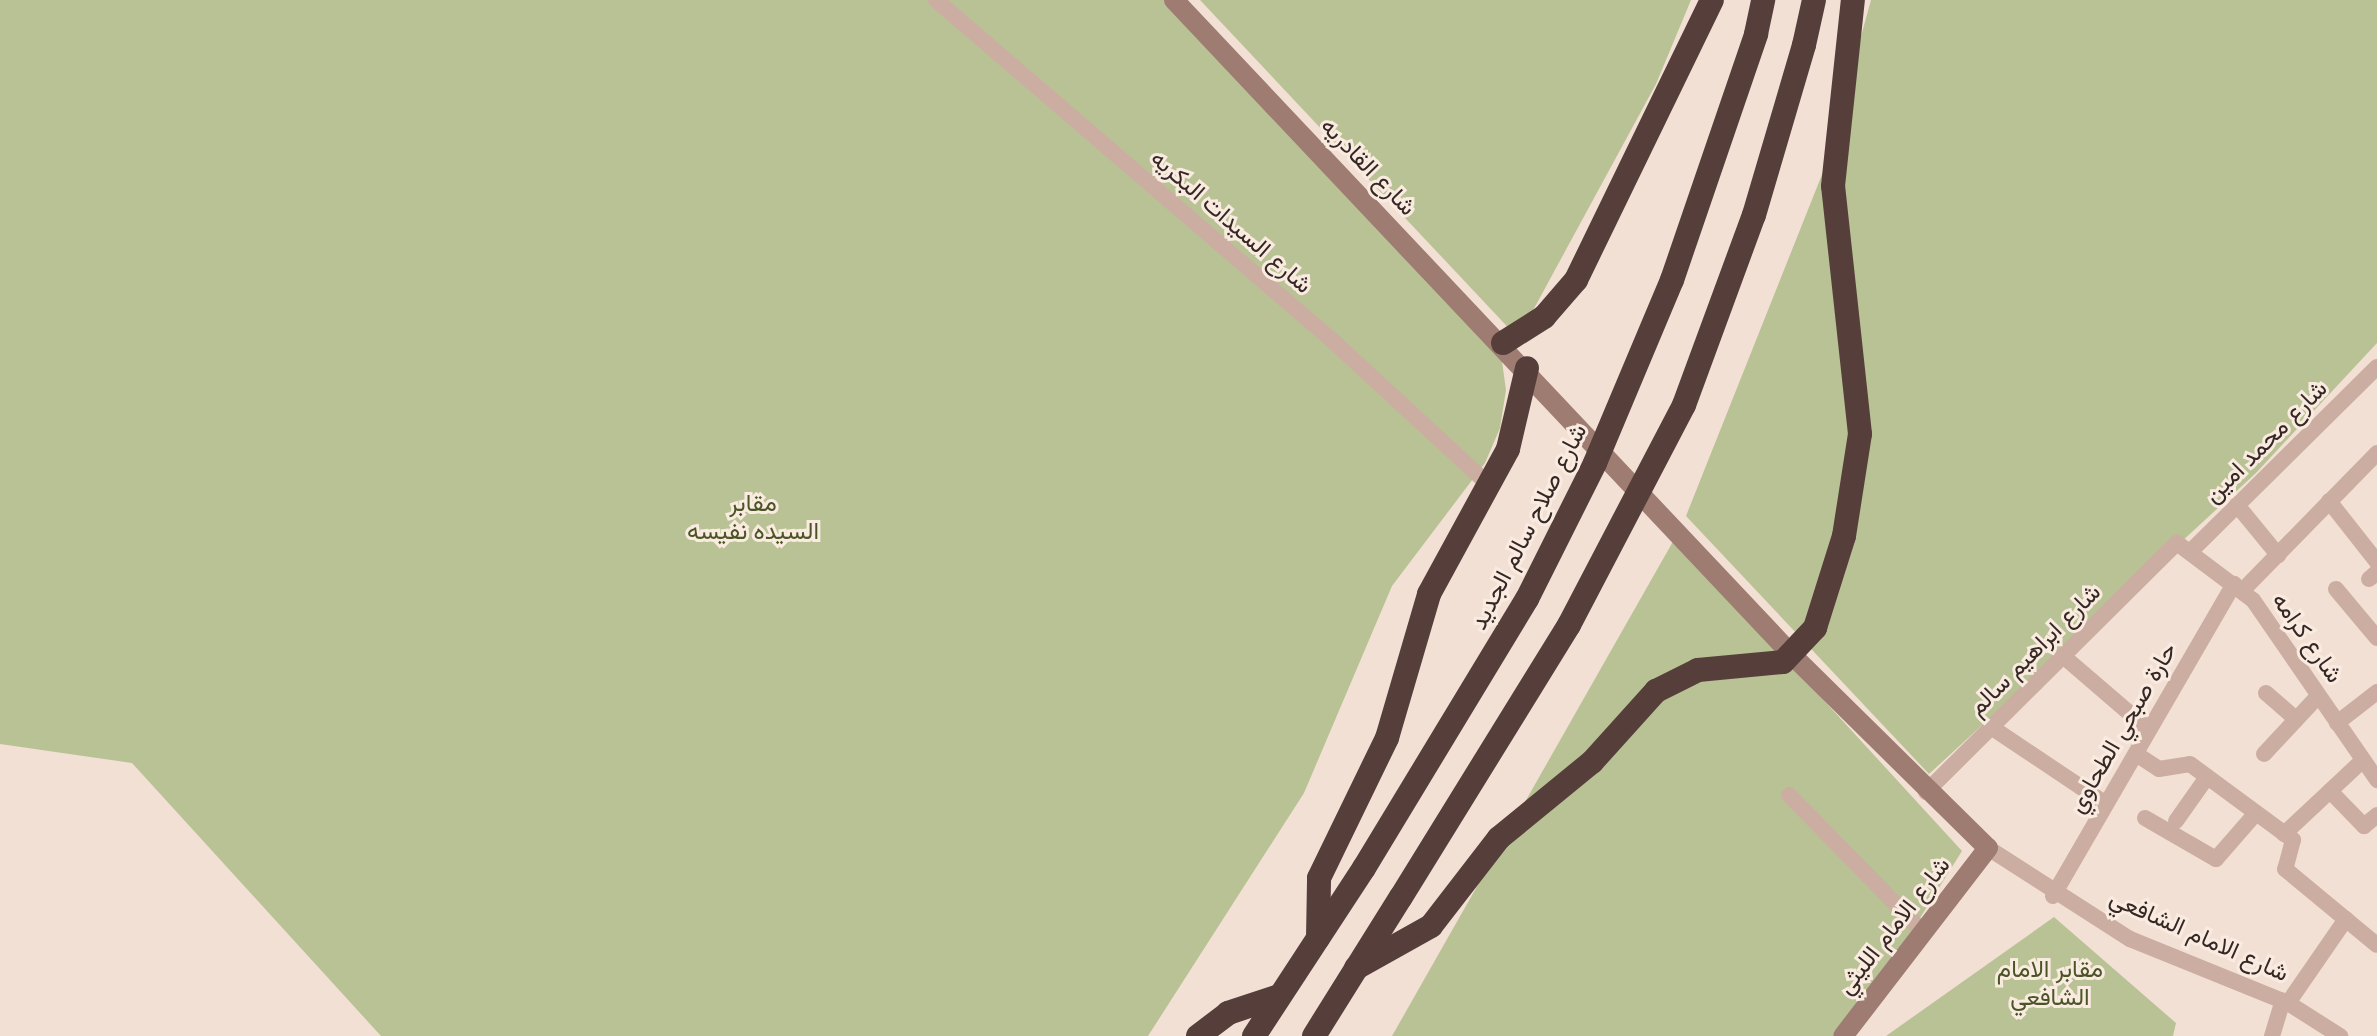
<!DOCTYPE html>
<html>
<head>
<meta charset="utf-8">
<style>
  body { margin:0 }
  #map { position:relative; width:2377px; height:1036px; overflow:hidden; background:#f2e0d5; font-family:"Fira Sans",Vazirmatn,sans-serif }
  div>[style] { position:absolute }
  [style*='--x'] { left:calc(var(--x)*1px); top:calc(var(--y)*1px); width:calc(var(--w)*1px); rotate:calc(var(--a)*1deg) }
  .green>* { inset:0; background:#b9c295 }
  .street>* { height:16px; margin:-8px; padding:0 8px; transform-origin:8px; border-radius:8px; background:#cbaea1 }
  .secondary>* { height:20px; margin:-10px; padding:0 10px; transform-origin:10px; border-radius:10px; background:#9e7c72 }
  .highway>* { height:24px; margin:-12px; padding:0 12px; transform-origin:12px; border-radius:12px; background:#563f3b }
  .highway-bridge>* { height:24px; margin:-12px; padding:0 12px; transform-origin:12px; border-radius:12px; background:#563f3b }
  span { translate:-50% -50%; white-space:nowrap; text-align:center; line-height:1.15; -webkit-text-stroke:6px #faebe1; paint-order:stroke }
  .street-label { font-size:24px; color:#342724 }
  .park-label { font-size:24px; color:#4a5426 }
</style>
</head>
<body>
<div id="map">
  <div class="green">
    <div style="clip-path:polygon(0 0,1165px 0,1501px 354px,1506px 390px,1500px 428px,1485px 463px,1392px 586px,1304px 793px,1148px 1036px,381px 1036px,132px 763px,0 744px)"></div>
    <div style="clip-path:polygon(1200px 0,1691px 0,1656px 84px,1518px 338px)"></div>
    <div style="clip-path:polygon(1871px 0,2377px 0,2377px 343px,2256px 473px,1929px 774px,1686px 516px,1825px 167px)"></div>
    <div style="clip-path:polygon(1675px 538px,1962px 851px,1846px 1036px,1392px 1036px)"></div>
    <div style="clip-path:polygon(2054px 917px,2176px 1023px,2173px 1036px,1886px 1036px)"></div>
  </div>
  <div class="street">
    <div style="--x:936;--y:0;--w:523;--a:40.66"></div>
    <div style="--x:1333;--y:341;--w:214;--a:42.7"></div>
    <div style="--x:2329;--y:501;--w:78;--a:51.8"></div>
    <div style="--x:2237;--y:505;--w:65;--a:50.6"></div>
    <div style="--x:2190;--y:552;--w:263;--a:-44.7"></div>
    <div style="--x:2369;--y:579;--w:11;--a:-41"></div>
    <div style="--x:2336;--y:589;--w:64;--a:50.1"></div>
    <div style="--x:2242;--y:591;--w:193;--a:-45.6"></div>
    <div style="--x:2063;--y:656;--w:113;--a:40.7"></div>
    <div style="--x:2266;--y:693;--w:40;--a:41"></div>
    <div style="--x:2337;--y:723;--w:51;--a:-37.8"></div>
    <div style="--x:1991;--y:727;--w:138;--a:33.8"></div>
    <div style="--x:2136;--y:754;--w:27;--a:33"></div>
    <div style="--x:2159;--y:769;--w:31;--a:-9"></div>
    <div style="--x:2190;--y:764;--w:128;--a:36.4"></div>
    <div style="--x:2293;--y:840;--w:30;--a:105"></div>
    <div style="--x:2285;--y:869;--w:119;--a:39.6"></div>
    <div style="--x:2264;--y:754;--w:79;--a:-47"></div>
    <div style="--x:2330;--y:791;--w:49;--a:45.8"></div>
    <div style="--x:2364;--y:826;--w:17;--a:-40"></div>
    <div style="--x:1926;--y:792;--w:354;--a:-44.8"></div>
    <div style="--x:2177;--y:543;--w:95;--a:36.9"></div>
    <div style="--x:2253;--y:600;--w:219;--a:55.4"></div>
    <div style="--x:1789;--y:795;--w:189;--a:45.6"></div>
    <div style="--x:2145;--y:818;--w:82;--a:30"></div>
    <div style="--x:2216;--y:859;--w:61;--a:-49"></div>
    <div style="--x:2176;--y:821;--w:54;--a:-54.8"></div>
    <div style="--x:2284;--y:834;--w:108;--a:-43.1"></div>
    <div style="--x:1988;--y:848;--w:169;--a:32.7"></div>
    <div style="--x:2130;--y:939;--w:170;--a:22.1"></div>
    <div style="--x:2288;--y:1003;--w:62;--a:32.4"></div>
    <div style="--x:2053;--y:896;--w:361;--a:-59.9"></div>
    <div style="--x:2288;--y:1003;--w:102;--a:-55.4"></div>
    <div style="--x:2272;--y:1036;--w:37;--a:-73"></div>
  </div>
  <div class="secondary">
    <div style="--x:1174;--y:0;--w:903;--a:46.66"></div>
    <div style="--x:1794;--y:657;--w:272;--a:44.6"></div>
    <div style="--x:1988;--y:848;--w:237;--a:127.6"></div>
  </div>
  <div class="highway">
    <div style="--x:1756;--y:34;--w:35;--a:-78"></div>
    <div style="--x:1804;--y:45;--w:46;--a:-77.5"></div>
    <div style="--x:1503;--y:343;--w:49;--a:-32.4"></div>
    <div style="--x:1544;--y:317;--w:49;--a:-49.1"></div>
    <div style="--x:1576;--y:280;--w:311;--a:-64.1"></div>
    <div style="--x:1318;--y:938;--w:60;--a:-89"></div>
    <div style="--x:1319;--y:878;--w:156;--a:-64.1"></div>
    <div style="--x:1387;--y:738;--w:150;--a:-73.7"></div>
    <div style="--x:1429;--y:594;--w:165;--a:-61.4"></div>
    <div style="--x:1508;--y:449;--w:83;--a:-76.8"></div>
    <div style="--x:1356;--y:968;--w:86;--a:-29.2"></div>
    <div style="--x:1431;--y:926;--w:111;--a:-52.3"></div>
    <div style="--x:1499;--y:838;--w:120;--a:-39.3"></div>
    <div style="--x:1592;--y:762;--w:96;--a:-48"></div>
    <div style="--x:1656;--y:691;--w:47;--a:-26.6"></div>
    <div style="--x:1698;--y:670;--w:85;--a:-5.4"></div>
    <div style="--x:1783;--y:662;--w:47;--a:-46.7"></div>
    <div style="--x:1815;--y:628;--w:96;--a:-72.5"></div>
    <div style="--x:1844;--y:536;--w:103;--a:-81.1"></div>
    <div style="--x:1860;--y:434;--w:249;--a:-96.2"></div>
    <div style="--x:1833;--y:186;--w:187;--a:-83.9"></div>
    <div style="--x:1198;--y:1036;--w:38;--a:-37"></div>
    <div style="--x:1228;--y:1013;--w:54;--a:-18.4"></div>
    <div style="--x:1254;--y:1036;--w:201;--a:-56.8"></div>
    <div style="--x:1314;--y:1036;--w:164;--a:-58"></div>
  </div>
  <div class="highway-bridge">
    <div style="--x:1364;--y:868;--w:315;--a:-58.8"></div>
    <div style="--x:1527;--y:599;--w:152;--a:-63.4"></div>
    <div style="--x:1595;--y:463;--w:199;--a:-67.2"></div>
    <div style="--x:1672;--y:280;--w:260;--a:-71.1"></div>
    <div style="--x:1401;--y:897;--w:320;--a:-58.3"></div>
    <div style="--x:1569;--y:625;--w:248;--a:-62.4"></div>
    <div style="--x:1684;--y:405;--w:202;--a:-69.8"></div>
    <div style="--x:1754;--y:215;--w:177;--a:-73.6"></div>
  </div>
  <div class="street-label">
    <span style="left:1368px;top:167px;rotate:46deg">شارع القادريه</span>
    <span style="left:1231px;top:222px;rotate:41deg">شارع السيدات البكريه</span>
    <span style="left:2266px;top:442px;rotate:-45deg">شارع محمد امين</span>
    <span style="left:1529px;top:527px;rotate:-63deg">شارع صلاح سالم الجديد</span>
    <span style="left:2307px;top:638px;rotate:55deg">شارع كرامه</span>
    <span style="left:2035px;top:650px;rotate:-45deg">شارع ابراهيم سالم</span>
    <span style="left:2123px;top:728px;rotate:-60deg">حارة صبحي الطحاوي</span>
    <span style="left:1894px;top:926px;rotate:-52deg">شارع الامام الليثي</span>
    <span style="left:2199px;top:936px;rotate:24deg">شارع الامام الشافعي</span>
  </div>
  <div class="park-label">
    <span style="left:753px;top:518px">مقابر<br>السيده نفيسه</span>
    <span style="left:2050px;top:984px">مقابر الامام<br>الشافعي</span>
  </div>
</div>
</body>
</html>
